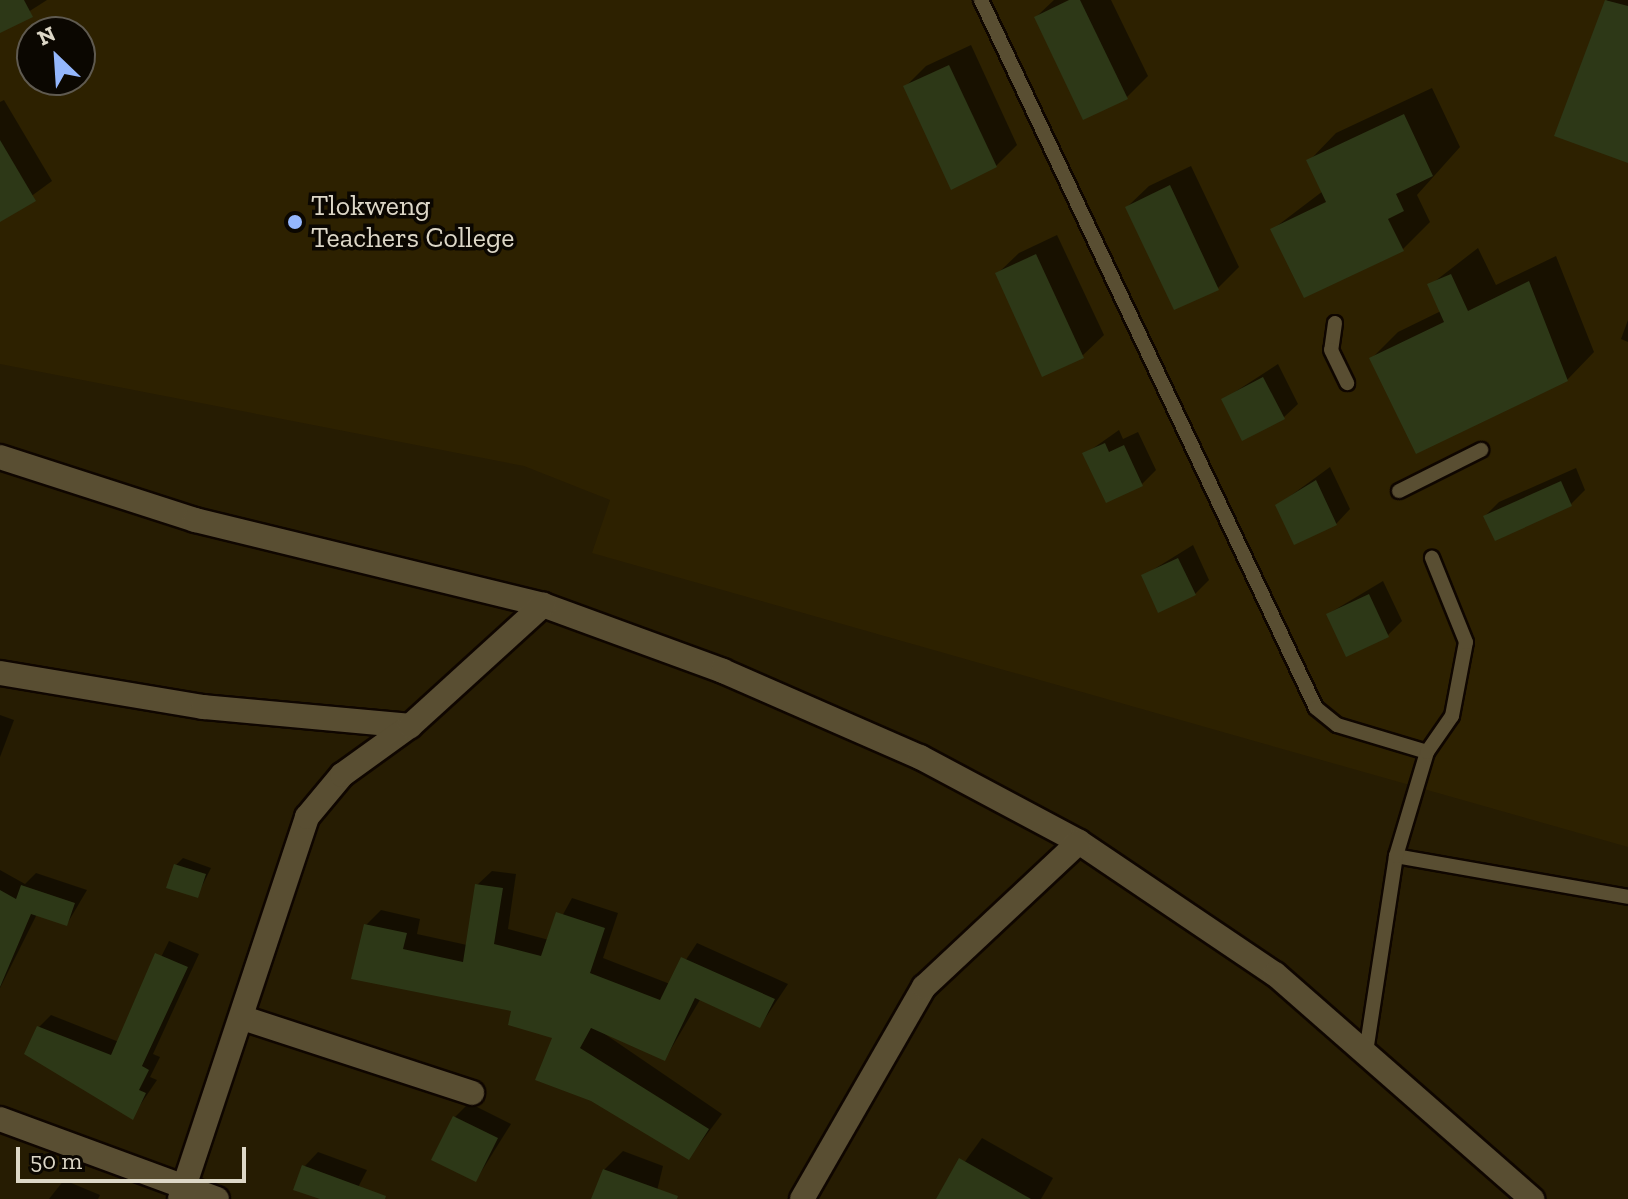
<!DOCTYPE html>
<html>
<head>
<meta charset="utf-8">
<style>
  body { margin:0 }
  #map { position:relative; width:1628px; height:1199px; overflow:hidden; background:#261c02; font-family:"Zilla Slab",serif }
  div>[style] { position:absolute }
  [style*='--x'] { left:calc(var(--x)*1px); top:calc(var(--y)*1px); width:calc(var(--w)*1px); rotate:calc(var(--a)*1deg) }
  .built>* { inset:0; background:#2d2100 }
  .shadow>* { inset:0; background:#0007 }
  .building>* { inset:0; background:#2d3817 }
  .roads { filter:drop-shadow(2px 0 #0f0600) drop-shadow(-2px 0 #0f0600) drop-shadow(0 2px #0f0600) drop-shadow(0 -2px #0f0600) }
  .lane>* { height:14px; margin:-7px; padding:0 7px; transform-origin:7px; border-radius:7px; background:#594e32 }
  .street>* { height:24px; margin:-12px; padding:0 12px; transform-origin:12px; border-radius:12px; background:#594e32 }
  .dots>* { width:22px; height:22px; translate:-50% -50%; box-sizing:border-box; border:4px solid #0b0701; border-radius:50% }
  span { translate:-50% -50%; white-space:nowrap; text-align:center; line-height:1.15; -webkit-text-stroke:7px #0b0701; paint-order:stroke }
  .poi-label { font-size:28px; color:#ddd7c7 }
  .left { translate:0 -50%; text-align:left }
  .north { position:absolute; left:16px; top:16px; width:80px; height:80px; box-sizing:border-box; background:#0b0701; border:2px solid #5f5a50; border-radius:50%; rotate:335deg; font-size:22px; font-weight:700; line-height:32px; text-align:center; color:#ddd7c7 }
  .north::after { content:''; display:block; margin:auto; width:28px; height:36px; background:#94b7fd; clip-path:polygon(50% 0,100% 100%,50% 72%,0 100%) }
  .scale { position:absolute; left:16px; top:1147px; width:230px; height:36px; box-sizing:border-box; border:4px solid #ddd7c7; border-top:0; padding-left:10px; font-size:24px; line-height:28px; white-space:nowrap; color:#ddd7c7; -webkit-text-stroke:6px #0b0701; paint-order:stroke }
</style>
</head>
<body>
<div id="map">
  <div class="built">
    <div style="clip-path:polygon(evenodd,0 0,1628px 0,1628px 847px,592px 553px,610px 500px,524px 466px,0 364px,0 0,32px 32px,80px 32px,80px 80px,32px 80px,32px 32px)"></div>
  </div>
  <div class="shadow">
    <div style="clip-path:polygon(0 0,47px 0,0 30px)"></div>
    <div style="clip-path:polygon(1054px 0,1111px 0,1148px 76px,1127px 97px,1084px 117px,1036px 17px)"></div>
    <div style="clip-path:polygon(1607px 0,1628px 0,1628px 161px,1557px 135px)"></div>
    <div style="clip-path:polygon(971px 45px,1017px 145px,996px 166px,905px 87px,926px 66px)"></div>
    <div style="clip-path:polygon(1432px 88px,1460px 147px,1417px 195px,1430px 222px,1402px 250px,1273px 229px,1323px 191px,1309px 161px,1336px 133px)"></div>
    <div style="clip-path:polygon(4px 100px,52px 181px,0 219px,0 102px)"></div>
    <div style="clip-path:polygon(1191px 166px,1239px 267px,1218px 288px,1127px 207px,1149px 186px)"></div>
    <div style="clip-path:polygon(1057px 235px,1104px 335px,1082px 356px,997px 274px,1019px 253px)"></div>
    <div style="clip-path:polygon(1478px 248px,1496px 285px,1556px 256px,1594px 352px,1567px 380px,1371px 359px,1398px 332px,1441px 311px,1430px 285px)"></div>
    <div style="clip-path:polygon(1628px 320px,1628px 342px,1621px 339px)"></div>
    <div style="clip-path:polygon(1278px 364px,1298px 404px,1283px 418px,1224px 399px)"></div>
    <div style="clip-path:polygon(1119px 430px,1123px 439px,1138px 432px,1156px 470px,1142px 484px,1085px 454px)"></div>
    <div style="clip-path:polygon(1330px 467px,1350px 509px,1336px 524px,1278px 505px)"></div>
    <div style="clip-path:polygon(1576px 468px,1585px 490px,1571px 504px,1496px 539px,1485px 516px,1499px 502px)"></div>
    <div style="clip-path:polygon(1193px 545px,1209px 580px,1195px 594px,1143px 576px)"></div>
    <div style="clip-path:polygon(1383px 581px,1402px 621px,1388px 635px,1328px 614px)"></div>
    <div style="clip-path:polygon(0 715px,14px 720px,0 757px)"></div>
    <div style="clip-path:polygon(183px 858px,211px 868px,197px 896px,176px 865px)"></div>
    <div style="clip-path:polygon(0 870px,25px 884px,36px 873px,87px 890px,67px 924px,37px 914px,0 988px)"></div>
    <div style="clip-path:polygon(492px 871px,516px 874px,508px 929px,549px 940px,572px 898px,618px 913px,603px 958px,670px 984px,697px 943px,788px 984px,760px 1026px,701px 998px,665px 1059px,596px 1028px,722px 1114px,689px 1158px,555px 1036px,514px 1010px,354px 978px,366px 925px,381px 910px,420px 919px,417px 934px,467px 945px,477px 885px)"></div>
    <div style="clip-path:polygon(169px 941px,199px 954px,153px 1054px,160px 1057px,150px 1077px,157px 1080px,132px 1117px,39px 1027px,51px 1015px,119px 1042px)"></div>
    <div style="clip-path:polygon(469px 1103px,511px 1124px,476px 1180px,455px 1117px)"></div>
    <div style="clip-path:polygon(982px 1138px,1053px 1178px,1041px 1199px,938px 1199px)"></div>
    <div style="clip-path:polygon(623px 1151px,663px 1166px,655px 1199px,593px 1199px,604px 1170px)"></div>
    <div style="clip-path:polygon(318px 1152px,367px 1170px,352px 1199px,326px 1199px,304px 1167px)"></div>
    <div style="clip-path:polygon(64px 1180px,100px 1195px,98px 1199px,49px 1199px)"></div>
  </div>
  <div class="building">
    <div style="clip-path:polygon(0 0,24px 0,33px 17px,0 33px)"></div>
    <div style="clip-path:polygon(1069px 0,1080px 0,1128px 99px,1083px 120px,1034px 17px)"></div>
    <div style="clip-path:polygon(1605px 0,1628px 6px,1628px 163px,1554px 136px)"></div>
    <div style="clip-path:polygon(949px 65px,997px 167px,951px 190px,903px 86px)"></div>
    <div style="clip-path:polygon(1404px 114px,1433px 176px,1396px 194px,1404px 211px,1388px 219px,1404px 251px,1304px 298px,1270px 229px,1326px 202px,1306px 160px)"></div>
    <div style="clip-path:polygon(0 140px,36px 201px,0 222px)"></div>
    <div style="clip-path:polygon(1170px 185px,1219px 290px,1174px 310px,1125px 207px)"></div>
    <div style="clip-path:polygon(1036px 254px,1084px 358px,1042px 377px,995px 273px)"></div>
    <div style="clip-path:polygon(1451px 274px,1468px 311px,1529px 281px,1568px 381px,1416px 454px,1369px 358px,1444px 322px,1427px 284px)"></div>
    <div style="clip-path:polygon(1263px 377px,1285px 419px,1242px 441px,1221px 399px)"></div>
    <div style="clip-path:polygon(1105px 443px,1109px 452px,1124px 445px,1143px 486px,1106px 503px,1082px 453px)"></div>
    <div style="clip-path:polygon(1316px 480px,1337px 525px,1294px 545px,1275px 505px)"></div>
    <div style="clip-path:polygon(1561px 481px,1572px 506px,1495px 541px,1483px 516px)"></div>
    <div style="clip-path:polygon(1178px 558px,1196px 595px,1158px 613px,1141px 575px)"></div>
    <div style="clip-path:polygon(1369px 594px,1389px 637px,1346px 657px,1326px 614px)"></div>
    <div style="clip-path:polygon(174px 864px,206px 874px,198px 898px,166px 888px)"></div>
    <div style="clip-path:polygon(475px 884px,503px 888px,494px 944px,541px 956px,556px 912px,605px 928px,590px 973px,660px 1000px,681px 957px,775px 999px,760px 1028px,695px 998px,665px 1061px,591px 1028px,580px 1048px,709px 1129px,689px 1160px,591px 1101px,535px 1080px,552px 1038px,508px 1025px,511px 1011px,351px 979px,364px 924px,407px 933px,403px 949px,463px 962px)"></div>
    <div style="clip-path:polygon(21px 885px,75px 903px,67px 926px,31px 914px,0 987px,0 890px,16px 899px)"></div>
    <div style="clip-path:polygon(155px 953px,188px 967px,142px 1066px,149px 1070px,139px 1090px,146px 1093px,133px 1120px,24px 1054px,37px 1026px,111px 1055px)"></div>
    <div style="clip-path:polygon(453px 1116px,498px 1138px,476px 1182px,431px 1160px)"></div>
    <div style="clip-path:polygon(959px 1158px,1031px 1199px,936px 1199px)"></div>
    <div style="clip-path:polygon(302px 1165px,386px 1196px,385px 1199px,320px 1199px,293px 1190px)"></div>
    <div style="clip-path:polygon(603px 1169px,678px 1196px,677px 1199px,591px 1199px)"></div>
  </div>
  <div class="roads">
    <div class="lane">
      <div style="--x:981;--y:0;--w:783;--a:64.68"></div>
      <div style="--x:1316;--y:708;--w:27;--a:39"></div>
      <div style="--x:1337;--y:725;--w:94;--a:16.7"></div>
      <div style="--x:1335;--y:323;--w:27;--a:98"></div>
      <div style="--x:1331;--y:350;--w:37;--a:64"></div>
      <div style="--x:1399;--y:491;--w:92;--a:-26.6"></div>
      <div style="--x:1396;--y:856;--w:236;--a:10"></div>
      <div style="--x:1366;--y:1052;--w:198;--a:-81.3"></div>
      <div style="--x:1396;--y:856;--w:109;--a:-73.4"></div>
      <div style="--x:1427;--y:752;--w:44;--a:-55.2"></div>
      <div style="--x:1452;--y:716;--w:75;--a:-79.3"></div>
      <div style="--x:1466;--y:642;--w:91;--a:-112"></div>
    </div>
    <div class="street">
      <div style="--x:0;--y:457;--w:205;--a:17.9"></div>
      <div style="--x:195;--y:520;--w:358;--a:13.7"></div>
      <div style="--x:543;--y:605;--w:192;--a:20.1"></div>
      <div style="--x:723;--y:671;--w:215;--a:23.6"></div>
      <div style="--x:920;--y:757;--w:180;--a:28.1"></div>
      <div style="--x:1079;--y:842;--w:236;--a:34"></div>
      <div style="--x:1275;--y:974;--w:342;--a:41.2"></div>
      <div style="--x:0;--y:673;--w:206;--a:9.5"></div>
      <div style="--x:203;--y:707;--w:208;--a:5.2"></div>
      <div style="--x:243;--y:1018;--w:241;--a:18.1"></div>
      <div style="--x:0;--y:1119;--w:231;--a:20.2"></div>
      <div style="--x:180;--y:1199;--w:403;--a:-71.6"></div>
      <div style="--x:307;--y:817;--w:55;--a:-50.2"></div>
      <div style="--x:342;--y:775;--w:84;--a:-35.8"></div>
      <div style="--x:410;--y:726;--w:180;--a:-42.3"></div>
      <div style="--x:802;--y:1199;--w:245;--a:-60.1"></div>
      <div style="--x:924;--y:987;--w:212;--a:-43.1"></div>
    </div>
  </div>
  <div class="dots">
    <div style="left:295px;top:222px;background:#94b7fd"></div>
  </div>
  <div class="poi-label">
    <span class="left" style="left:311px;top:222px">Tlokweng<br>Teachers College</span>
  </div>
  <div class="north">N</div>
  <div class="scale">50 m</div>
</div>
</body>
</html>
